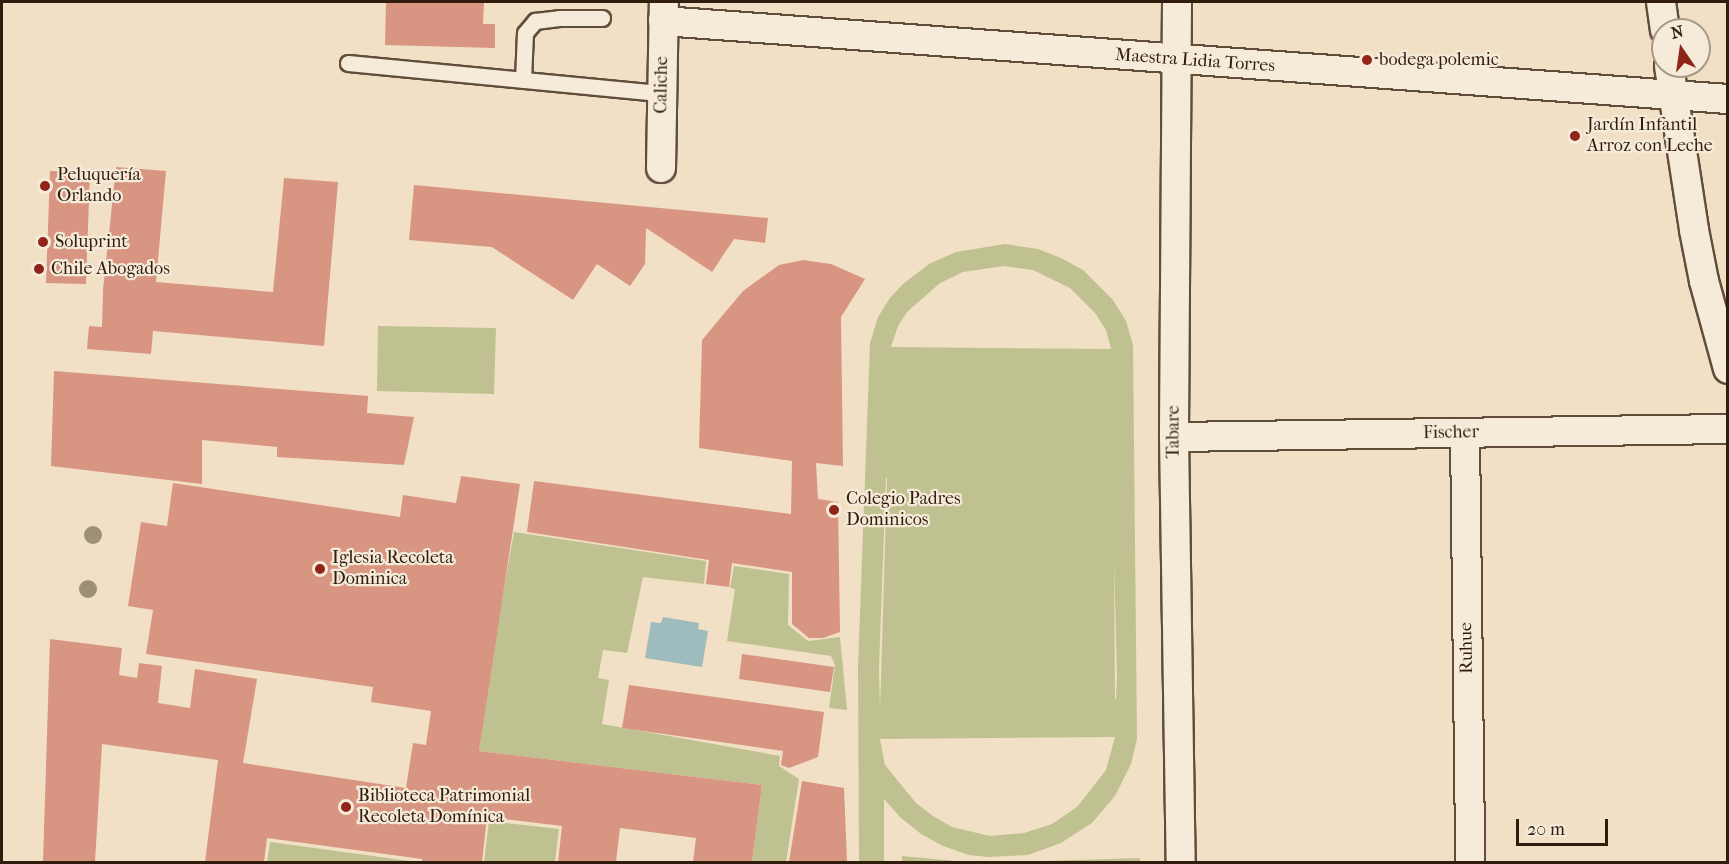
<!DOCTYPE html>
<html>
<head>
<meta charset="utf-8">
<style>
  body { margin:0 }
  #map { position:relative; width:1729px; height:864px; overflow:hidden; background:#f1e0c5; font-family:"IM FELL French Canon",serif }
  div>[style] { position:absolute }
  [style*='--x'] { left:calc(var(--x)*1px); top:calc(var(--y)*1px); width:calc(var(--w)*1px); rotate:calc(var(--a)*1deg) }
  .green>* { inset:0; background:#c0c190 }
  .water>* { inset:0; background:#9ebbbe }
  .building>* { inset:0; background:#d89581 }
  .roads { filter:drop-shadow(2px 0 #604e3b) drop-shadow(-2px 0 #604e3b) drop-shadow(0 2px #604e3b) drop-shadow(0 -2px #604e3b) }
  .service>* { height:15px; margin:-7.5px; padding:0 7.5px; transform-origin:7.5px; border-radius:7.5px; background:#f6ebd9 }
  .minor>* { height:28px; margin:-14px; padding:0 14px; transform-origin:14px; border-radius:14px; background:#f6ebd9 }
  .trees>* { width:18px; height:18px; margin:-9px; border-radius:50%; background:#9e9075 }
  .dots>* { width:16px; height:16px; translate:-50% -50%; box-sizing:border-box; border:3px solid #f6ebd9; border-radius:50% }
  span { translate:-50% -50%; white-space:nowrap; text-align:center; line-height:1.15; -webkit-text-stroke:4.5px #f6ebd9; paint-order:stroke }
  .poi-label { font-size:18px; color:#301d0d }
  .left { translate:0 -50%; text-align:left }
  .street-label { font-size:18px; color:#301d0d }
  .frame { position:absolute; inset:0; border:3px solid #301d0d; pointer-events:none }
  .north { position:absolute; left:1651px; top:18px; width:60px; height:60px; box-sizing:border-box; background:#f6ebd9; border:2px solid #a79987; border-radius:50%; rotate:347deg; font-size:16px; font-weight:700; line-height:24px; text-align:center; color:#301d0d }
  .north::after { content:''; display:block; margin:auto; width:21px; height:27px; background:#8f2418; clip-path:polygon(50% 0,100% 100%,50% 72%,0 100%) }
  .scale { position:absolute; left:1516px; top:819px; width:92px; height:27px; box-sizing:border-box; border:3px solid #301d0d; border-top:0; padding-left:8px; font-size:18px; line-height:21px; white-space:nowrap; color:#301d0d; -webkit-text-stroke:4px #f6ebd9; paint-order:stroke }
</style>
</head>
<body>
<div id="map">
  <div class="green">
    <div style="clip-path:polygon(evenodd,1005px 244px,1038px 249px,1061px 258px,1083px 270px,1113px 300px,1126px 321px,1133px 345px,1137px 739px,1131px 764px,1115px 796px,1092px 823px,1061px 843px,1028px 855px,989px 857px,969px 855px,943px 846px,921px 834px,901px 818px,884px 799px,884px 862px,859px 862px,858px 667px,870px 343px,878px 317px,890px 298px,903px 284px,929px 264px,956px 252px,1005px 244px,1004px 266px,1033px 270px,1070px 288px,1095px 313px,1106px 330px,1111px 349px,891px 347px,898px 326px,907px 312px,940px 283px,963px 272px,1004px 266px,1005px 244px,886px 477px,887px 478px,880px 710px,879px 668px,886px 477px,1005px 244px,1114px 558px,1117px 677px,1116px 699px,1115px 699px,1114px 558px,1005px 244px,1115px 737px,1106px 770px,1077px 807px,1052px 824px,1024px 833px,990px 836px,952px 827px,933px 816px,916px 803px,885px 765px,880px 739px,1115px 737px)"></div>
    <div style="clip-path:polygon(378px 326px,496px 328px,494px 394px,377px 391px)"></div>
    <div style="clip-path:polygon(514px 532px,706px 561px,704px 584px,643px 577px,627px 653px,603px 650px,598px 678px,609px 680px,602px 724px,780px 756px,779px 766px,799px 779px,786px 862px,752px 862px,762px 785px,479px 751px,492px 655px)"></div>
    <div style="clip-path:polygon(734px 566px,789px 574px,788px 625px,808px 641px,840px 637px,847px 710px,829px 708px,835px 665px,831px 656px,727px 641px,735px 589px,730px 588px)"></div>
    <div style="clip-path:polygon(489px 821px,559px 829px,555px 862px,484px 862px)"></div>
    <div style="clip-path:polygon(270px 842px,417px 862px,267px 862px)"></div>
    <div style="clip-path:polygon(902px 856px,966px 862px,902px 862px)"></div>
    <div style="clip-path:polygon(1140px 858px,1140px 862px,1045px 862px,1045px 861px)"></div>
  </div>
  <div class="water">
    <div style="clip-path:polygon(663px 617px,699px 623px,698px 629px,708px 631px,702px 667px,645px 658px,651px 622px,661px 623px)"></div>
  </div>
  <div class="building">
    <div style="clip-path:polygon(386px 2px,484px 2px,483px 24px,495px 24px,495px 48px,385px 45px)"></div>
    <div style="clip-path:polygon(116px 167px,166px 171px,156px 282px,273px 292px,284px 178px,338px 182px,324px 346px,153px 331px,151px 354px,87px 349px,89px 326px,102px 327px,103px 290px)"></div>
    <div style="clip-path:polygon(50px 171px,90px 172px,86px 284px,46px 283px)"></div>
    <div style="clip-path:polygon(414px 185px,768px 218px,765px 243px,734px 239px,712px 272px,646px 228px,645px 264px,630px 286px,597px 264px,573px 300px,492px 247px,409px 240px)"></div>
    <div style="clip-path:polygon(803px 260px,831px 264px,865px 279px,841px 317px,843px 466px,816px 463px,818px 499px,838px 502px,840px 632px,823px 638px,809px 638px,792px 624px,792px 572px,732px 563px,729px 587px,706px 584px,709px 560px,527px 532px,534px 481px,791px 514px,792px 461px,699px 448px,702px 340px,743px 291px,779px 265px)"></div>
    <div style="clip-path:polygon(54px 371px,368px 396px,367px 413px,414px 417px,404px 465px,277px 457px,277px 447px,202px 440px,202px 484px,51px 466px)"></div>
    <div style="clip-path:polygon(461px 476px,520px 484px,479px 751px,762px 785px,752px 862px,693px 862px,696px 838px,620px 828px,616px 862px,558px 862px,562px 826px,487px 817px,482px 862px,422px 862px,422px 859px,267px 838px,264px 862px,205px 862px,218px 760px,102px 744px,95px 862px,43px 862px,50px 639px,122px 648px,119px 675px,137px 678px,139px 663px,162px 666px,158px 703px,190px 708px,195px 669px,257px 679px,243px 763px,406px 788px,413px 743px,426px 745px,431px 711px,371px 702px,373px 687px,146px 654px,153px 610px,128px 606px,141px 522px,167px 526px,173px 483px,400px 517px,403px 495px,456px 503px)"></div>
    <div style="clip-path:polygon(742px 654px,834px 667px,830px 692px,739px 679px)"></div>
    <div style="clip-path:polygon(629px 685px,824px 712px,818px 757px,789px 768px,781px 765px,783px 751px,622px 728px)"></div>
    <div style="clip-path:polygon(802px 781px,844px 788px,847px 862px,789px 862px)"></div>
  </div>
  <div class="roads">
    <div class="service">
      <div style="--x:348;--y:63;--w:315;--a:5.5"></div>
      <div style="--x:523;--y:80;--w:47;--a:-87.6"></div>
      <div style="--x:525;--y:33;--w:16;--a:-50"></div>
      <div style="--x:535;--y:21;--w:24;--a:-7"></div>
      <div style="--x:559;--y:18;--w:43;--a:0"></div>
    </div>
    <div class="minor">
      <div style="--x:1177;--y:2;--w:435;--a:90.4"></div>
      <div style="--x:1174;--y:437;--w:425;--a:89.1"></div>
      <div style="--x:1661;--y:2;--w:28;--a:82"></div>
      <div style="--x:663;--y:21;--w:1068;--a:4.19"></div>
      <div style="--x:1669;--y:66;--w:166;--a:81.3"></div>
      <div style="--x:1694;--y:230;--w:52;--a:78.9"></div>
      <div style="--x:1704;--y:281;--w:91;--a:74.7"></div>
      <div style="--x:661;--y:168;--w:166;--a:-89"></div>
      <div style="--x:1465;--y:433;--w:429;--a:89.3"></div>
      <div style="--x:1174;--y:437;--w:554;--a:-0.83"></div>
    </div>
  </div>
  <div class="trees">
    <div style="left:93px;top:535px"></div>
    <div style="left:88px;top:589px"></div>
  </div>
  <div class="dots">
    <div style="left:1367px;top:60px;background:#8f2418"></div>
    <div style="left:1575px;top:136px;background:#8f2418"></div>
    <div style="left:45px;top:186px;background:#8f2418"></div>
    <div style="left:43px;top:242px;background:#8f2418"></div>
    <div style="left:39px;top:269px;background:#8f2418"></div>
    <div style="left:834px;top:510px;background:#8f2418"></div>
    <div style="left:320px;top:569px;background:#8f2418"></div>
    <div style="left:346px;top:807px;background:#8f2418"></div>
  </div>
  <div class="poi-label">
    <span class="left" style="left:1379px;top:60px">bodega polemic</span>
    <span class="left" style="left:1587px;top:136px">Jardín Infantil<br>Arroz con Leche</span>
    <span class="left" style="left:57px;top:186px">Peluquería<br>Orlando</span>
    <span class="left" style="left:55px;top:242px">Soluprint</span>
    <span class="left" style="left:51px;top:269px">Chile Abogados</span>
    <span class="left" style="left:846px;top:510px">Colegio Padres<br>Dominicos</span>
    <span class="left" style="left:332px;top:569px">Iglesia Recoleta<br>Dominica</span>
    <span class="left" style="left:358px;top:807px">Biblioteca Patrimonial<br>Recoleta Domínica</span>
  </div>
  <div class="street-label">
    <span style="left:1195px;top:61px;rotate:4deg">Maestra Lidia Torres</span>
    <span style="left:662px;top:85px;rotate:-89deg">Caliche</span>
    <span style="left:1174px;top:432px;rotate:-90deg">Tabare</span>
    <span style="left:1451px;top:433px;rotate:-1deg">Fischer</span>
    <span style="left:1467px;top:648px;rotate:-91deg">Ruhue</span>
  </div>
  <div class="frame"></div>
  <div class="north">N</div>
  <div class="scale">20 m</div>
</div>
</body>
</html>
